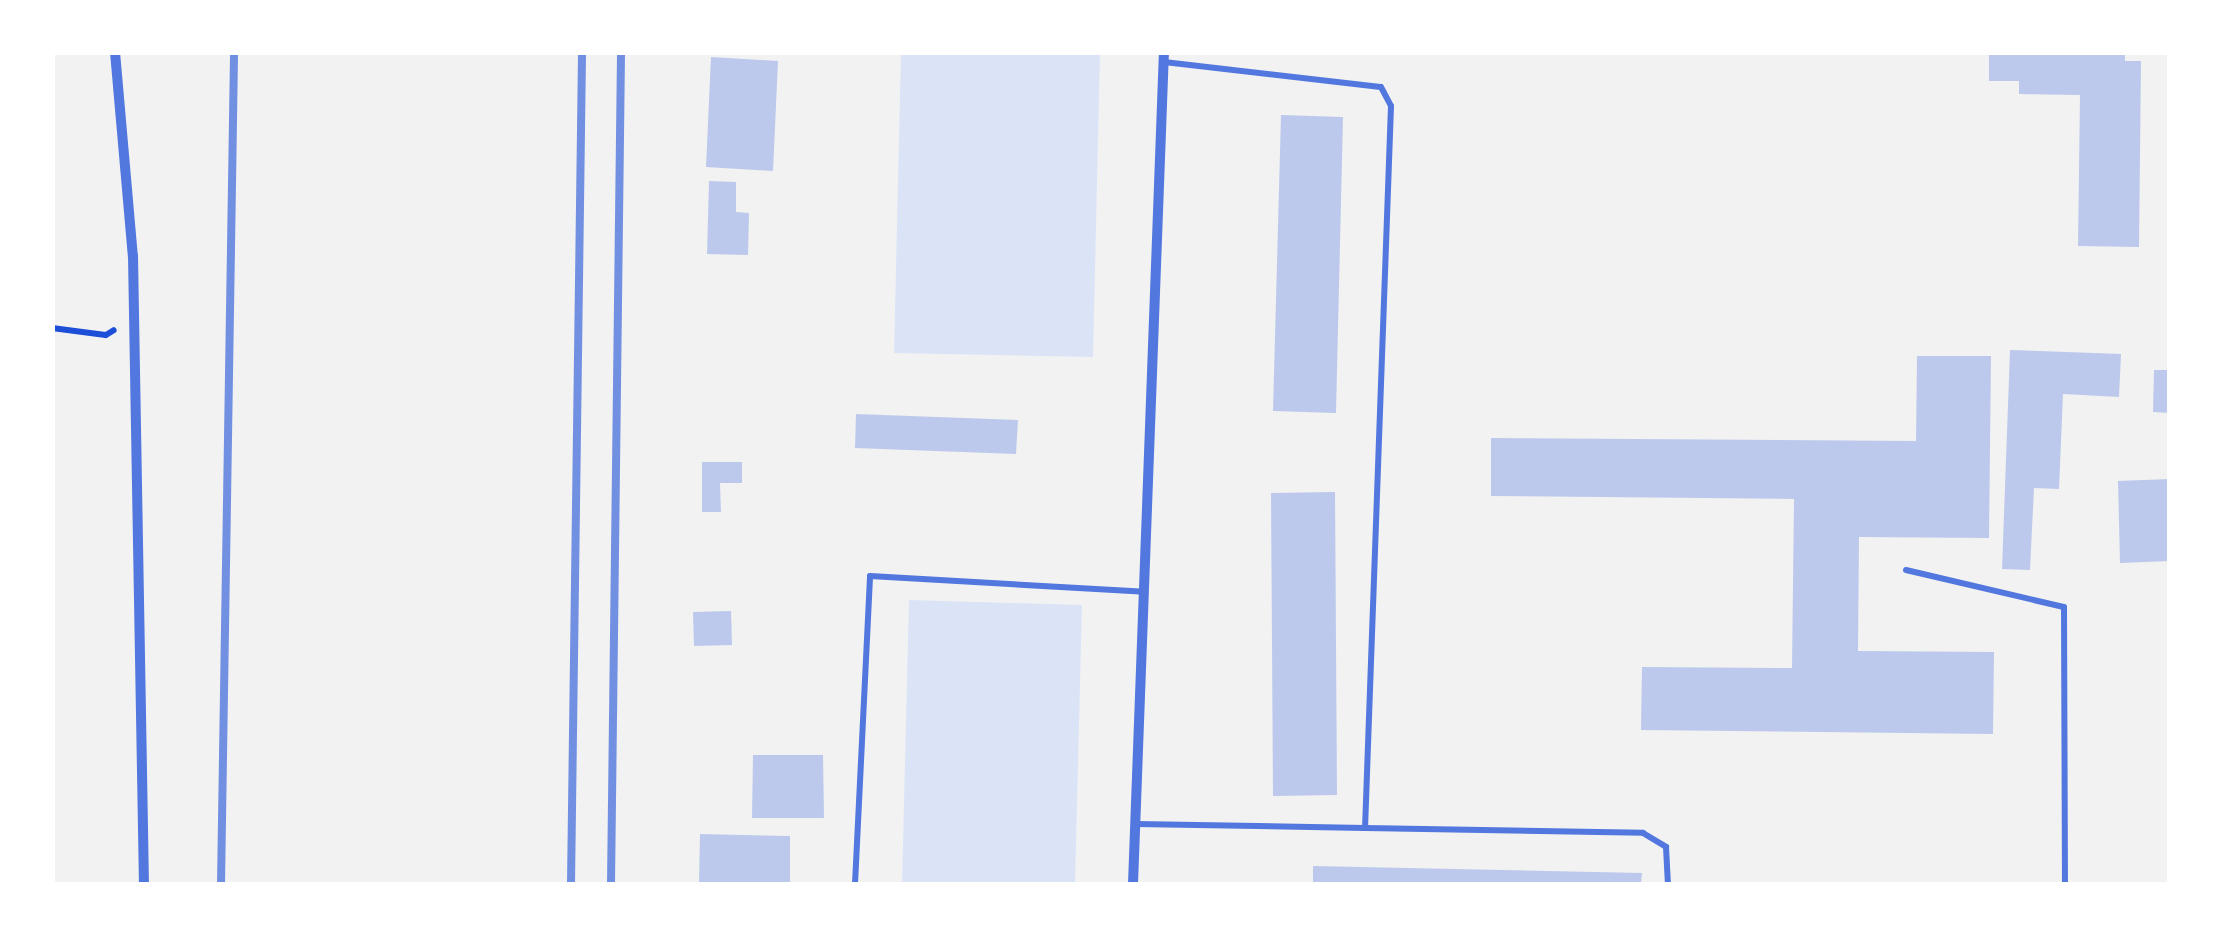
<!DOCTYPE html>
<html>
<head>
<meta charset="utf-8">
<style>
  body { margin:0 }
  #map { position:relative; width:2222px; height:937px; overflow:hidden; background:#f2f2f2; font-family:"Source Sans 3",sans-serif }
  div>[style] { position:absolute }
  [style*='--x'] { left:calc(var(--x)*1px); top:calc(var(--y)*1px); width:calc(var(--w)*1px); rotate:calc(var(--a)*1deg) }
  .green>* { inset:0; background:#dbe4f7 }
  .building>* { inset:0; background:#bdc9ec }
  .path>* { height:6px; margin:-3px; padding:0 3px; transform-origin:3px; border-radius:3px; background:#1d4ed8 }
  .service>* { height:6px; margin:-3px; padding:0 3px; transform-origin:3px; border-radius:3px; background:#5277de }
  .minor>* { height:10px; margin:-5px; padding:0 5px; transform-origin:5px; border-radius:5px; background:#5277de }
  .rail>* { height:8px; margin:-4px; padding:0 4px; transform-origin:4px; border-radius:4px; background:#7290e2 }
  span { translate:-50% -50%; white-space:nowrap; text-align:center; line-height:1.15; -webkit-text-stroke:8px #fff; paint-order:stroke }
  .frame { position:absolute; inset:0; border:55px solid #fff; pointer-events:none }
</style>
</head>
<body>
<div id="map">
  <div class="green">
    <div style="clip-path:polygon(901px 53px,1100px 53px,1093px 357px,894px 353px)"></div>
    <div style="clip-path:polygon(909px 600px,1082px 605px,1075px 884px,902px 884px)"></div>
  </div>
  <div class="building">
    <div style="clip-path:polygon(1989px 52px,2125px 52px,2125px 61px,2141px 61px,2139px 247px,2078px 246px,2080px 95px,2019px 94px,2019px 81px,1989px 81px)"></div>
    <div style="clip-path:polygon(711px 57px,778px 61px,773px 171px,706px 167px)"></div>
    <div style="clip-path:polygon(1281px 115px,1343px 117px,1336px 413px,1273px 411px)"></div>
    <div style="clip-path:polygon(709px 181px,736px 182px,736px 212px,749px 213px,748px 255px,707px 254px)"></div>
    <div style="clip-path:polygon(2010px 350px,2121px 354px,2119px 397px,2063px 394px,2059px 489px,2034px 488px,2030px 570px,2002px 569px)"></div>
    <div style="clip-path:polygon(1917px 356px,1991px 356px,1989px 538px,1859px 537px,1858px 651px,1994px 652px,1993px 734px,1641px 730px,1642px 667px,1792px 668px,1794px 499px,1491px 496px,1491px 438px,1916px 441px)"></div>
    <div style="clip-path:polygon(2154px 370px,2170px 370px,2170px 413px,2153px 412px)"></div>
    <div style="clip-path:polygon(856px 414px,1018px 420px,1016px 454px,855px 448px)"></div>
    <div style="clip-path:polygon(702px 462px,742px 462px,742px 483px,720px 483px,721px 512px,702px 512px)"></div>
    <div style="clip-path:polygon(2170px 479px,2170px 561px,2120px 563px,2118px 481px)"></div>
    <div style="clip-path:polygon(1335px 492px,1337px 795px,1273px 796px,1271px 493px)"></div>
    <div style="clip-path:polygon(731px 611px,732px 645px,694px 646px,693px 612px)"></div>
    <div style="clip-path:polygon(753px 755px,823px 755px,824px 818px,752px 818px)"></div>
    <div style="clip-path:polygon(700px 834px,790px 836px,790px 884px,699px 884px)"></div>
    <div style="clip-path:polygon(1313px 866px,1642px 873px,1641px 884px,1313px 884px)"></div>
  </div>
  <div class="path">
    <div style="--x:52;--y:328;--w:54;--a:7.4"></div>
    <div style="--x:106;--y:335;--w:9;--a:-32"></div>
  </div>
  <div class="service">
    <div style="--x:1164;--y:62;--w:218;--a:6.6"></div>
    <div style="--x:1381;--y:87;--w:21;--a:62"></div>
    <div style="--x:1391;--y:106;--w:722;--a:92.06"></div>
    <div style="--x:1365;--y:828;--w:278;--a:1"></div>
    <div style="--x:1643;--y:833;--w:27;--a:31"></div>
    <div style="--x:1666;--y:847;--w:37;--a:87"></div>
    <div style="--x:1906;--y:570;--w:162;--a:13.2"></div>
    <div style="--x:2064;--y:607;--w:277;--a:89.8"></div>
    <div style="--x:1136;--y:824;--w:229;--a:1"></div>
    <div style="--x:855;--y:884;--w:308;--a:-87.2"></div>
    <div style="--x:870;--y:576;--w:275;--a:3.3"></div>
  </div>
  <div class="minor">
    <div style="--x:115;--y:52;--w:205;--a:85"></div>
    <div style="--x:133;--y:256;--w:628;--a:89"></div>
    <div style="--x:1133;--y:884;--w:833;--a:-87.87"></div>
  </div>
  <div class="rail">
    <div style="--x:221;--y:884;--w:832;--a:-89.1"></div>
    <div style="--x:571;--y:884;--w:832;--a:-89.24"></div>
    <div style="--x:611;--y:884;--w:832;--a:-89.31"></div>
  </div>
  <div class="frame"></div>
</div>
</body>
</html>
